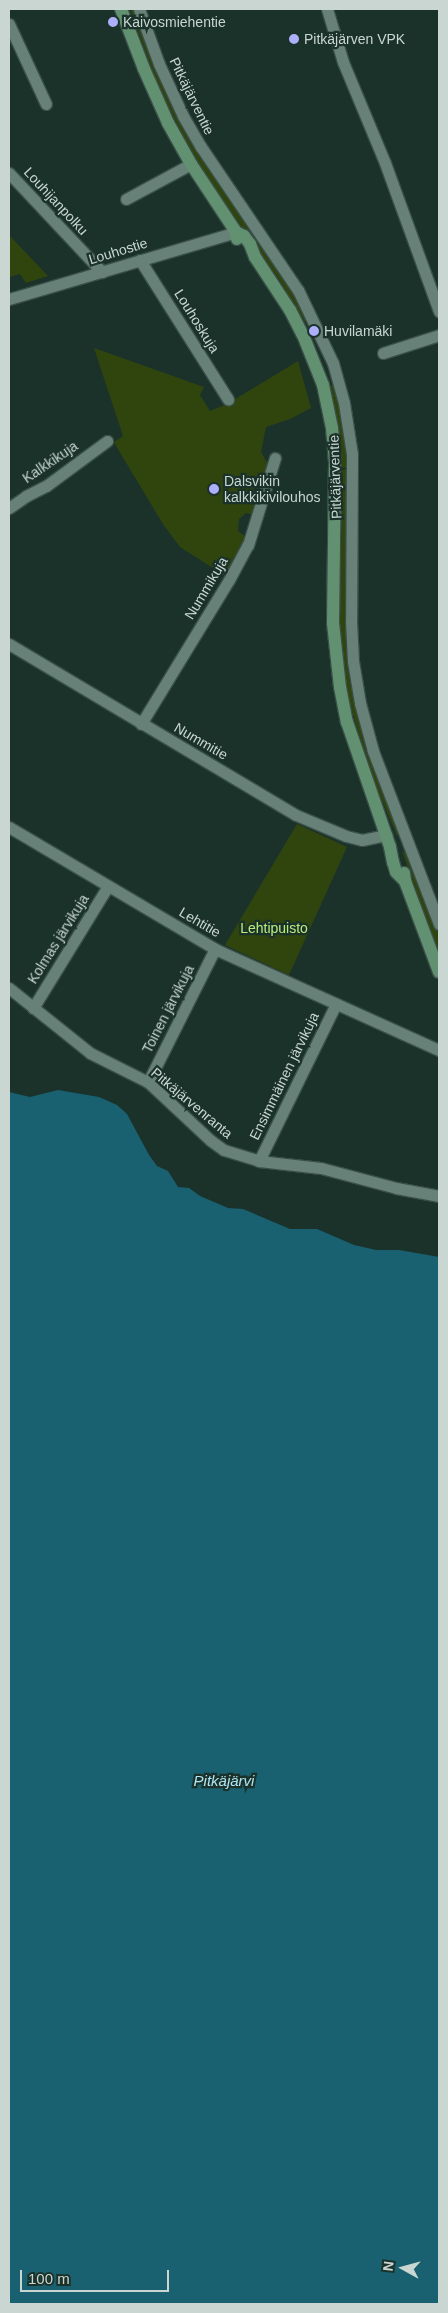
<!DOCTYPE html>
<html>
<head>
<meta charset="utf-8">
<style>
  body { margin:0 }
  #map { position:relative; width:448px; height:2313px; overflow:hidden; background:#1b322b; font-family:Helvetica,sans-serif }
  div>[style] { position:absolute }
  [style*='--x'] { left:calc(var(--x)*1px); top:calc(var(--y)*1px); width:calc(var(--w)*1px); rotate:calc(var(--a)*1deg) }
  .green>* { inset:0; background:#30450e }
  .water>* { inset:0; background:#196070 }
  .roads { filter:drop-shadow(1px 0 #3a4f49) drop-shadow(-1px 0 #3a4f49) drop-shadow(0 1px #3a4f49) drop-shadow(0 -1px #3a4f49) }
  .minor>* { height:11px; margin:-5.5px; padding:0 5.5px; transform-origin:5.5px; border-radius:5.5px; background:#678178 }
  .primary>* { height:12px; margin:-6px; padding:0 6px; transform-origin:6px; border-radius:6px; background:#629171 }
  .dots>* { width:14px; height:14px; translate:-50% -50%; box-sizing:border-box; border:2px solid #1b322b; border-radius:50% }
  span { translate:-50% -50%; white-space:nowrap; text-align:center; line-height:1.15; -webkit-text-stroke:4.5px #1b322b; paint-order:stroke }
  .poi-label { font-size:14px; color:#c9d6d1 }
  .left { translate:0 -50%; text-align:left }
  .street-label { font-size:14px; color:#c9d6d1 }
  .park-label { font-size:14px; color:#baec7c }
  .water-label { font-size:15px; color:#aee5f5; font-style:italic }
  .frame { position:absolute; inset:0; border:10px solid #c9d6d1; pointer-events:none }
  .north { position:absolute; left:378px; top:2243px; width:50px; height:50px; -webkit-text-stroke:4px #1b322b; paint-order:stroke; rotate:277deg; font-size:14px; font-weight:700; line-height:20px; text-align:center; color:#c9d6d1 }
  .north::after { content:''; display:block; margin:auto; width:18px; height:22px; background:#c9d6d1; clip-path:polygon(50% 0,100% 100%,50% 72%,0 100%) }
  .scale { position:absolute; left:20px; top:2270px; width:149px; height:22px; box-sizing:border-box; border:2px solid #c9d6d1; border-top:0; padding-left:6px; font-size:15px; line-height:18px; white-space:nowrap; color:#c9d6d1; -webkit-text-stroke:4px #1b322b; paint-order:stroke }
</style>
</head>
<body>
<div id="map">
  <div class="green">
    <div style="clip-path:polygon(130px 9px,136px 9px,158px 68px,314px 327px,310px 329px,296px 309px,280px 281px,197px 163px,158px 86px)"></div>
    <div style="clip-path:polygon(9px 235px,48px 276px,26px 283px,20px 274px,9px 277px)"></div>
    <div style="clip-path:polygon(94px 348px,204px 387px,200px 395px,210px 411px,227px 404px,298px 361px,311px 408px,290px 419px,266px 427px,261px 452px,269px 466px,254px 515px,246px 513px,239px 519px,238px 531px,246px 537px,224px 575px,180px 547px,163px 524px,119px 451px,114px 442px,123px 436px)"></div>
    <div style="clip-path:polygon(336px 384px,349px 453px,347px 634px,399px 832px,397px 836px,371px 774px,345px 688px,339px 620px,343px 479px,336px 414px,328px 387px)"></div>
    <div style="clip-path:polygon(297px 824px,347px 847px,289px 975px,225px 945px)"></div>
    <div style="clip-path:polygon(402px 851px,408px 854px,439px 935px,439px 954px)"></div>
  </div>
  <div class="water">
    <div style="clip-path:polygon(58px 1090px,99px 1097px,117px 1105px,127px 1114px,149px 1155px,157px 1166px,168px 1171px,178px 1187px,189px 1188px,200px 1196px,228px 1208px,243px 1209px,290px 1229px,317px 1229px,354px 1245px,376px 1250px,399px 1250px,439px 1257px,439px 2304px,9px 2304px,9px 1092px,30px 1097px)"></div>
  </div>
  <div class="roads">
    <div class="minor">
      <div style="--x:139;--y:9;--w:59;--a:70"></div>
      <div style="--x:159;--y:64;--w:57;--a:65.2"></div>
      <div style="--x:183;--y:116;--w:36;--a:60"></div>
      <div style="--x:201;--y:147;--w:173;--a:55.9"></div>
      <div style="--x:298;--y:290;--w:81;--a:64.4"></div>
      <div style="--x:333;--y:363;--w:41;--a:74.6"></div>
      <div style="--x:344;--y:403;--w:52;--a:81.1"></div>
      <div style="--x:352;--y:454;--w:167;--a:90.3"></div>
      <div style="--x:351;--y:621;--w:40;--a:87.1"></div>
      <div style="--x:353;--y:661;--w:43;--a:80.5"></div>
      <div style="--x:360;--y:703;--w:50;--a:74.8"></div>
      <div style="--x:373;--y:751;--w:185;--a:69.1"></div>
      <div style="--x:327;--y:9;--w:55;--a:73.2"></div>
      <div style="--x:343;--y:62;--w:109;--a:67.4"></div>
      <div style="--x:385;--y:163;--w:158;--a:70"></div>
      <div style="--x:9;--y:24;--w:88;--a:65.2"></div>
      <div style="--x:9;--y:173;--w:136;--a:46.8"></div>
      <div style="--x:126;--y:199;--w:74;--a:-28.3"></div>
      <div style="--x:140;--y:260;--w:165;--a:57.7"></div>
      <div style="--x:9;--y:299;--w:237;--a:-16.4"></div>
      <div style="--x:383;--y:353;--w:59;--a:-17.8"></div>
      <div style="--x:9;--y:508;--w:21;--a:-35"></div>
      <div style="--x:26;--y:496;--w:22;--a:-27"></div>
      <div style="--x:46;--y:486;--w:76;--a:-36.4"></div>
      <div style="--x:9;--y:644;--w:334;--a:30.8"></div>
      <div style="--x:296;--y:815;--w:54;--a:22.8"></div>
      <div style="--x:346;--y:836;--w:16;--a:14"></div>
      <div style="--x:362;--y:840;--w:25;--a:-12"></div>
      <div style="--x:141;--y:724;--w:169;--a:-58.6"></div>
      <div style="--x:229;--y:580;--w:40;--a:-62"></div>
      <div style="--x:248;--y:545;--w:91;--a:-72.8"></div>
      <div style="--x:9;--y:827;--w:239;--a:30.6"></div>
      <div style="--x:215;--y:949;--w:246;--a:24.3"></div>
      <div style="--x:9;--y:988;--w:104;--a:38.7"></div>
      <div style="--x:90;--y:1053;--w:65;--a:26.6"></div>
      <div style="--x:148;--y:1082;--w:85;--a:43.1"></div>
      <div style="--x:210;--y:1140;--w:17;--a:36"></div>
      <div style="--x:224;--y:1150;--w:37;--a:17"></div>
      <div style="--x:259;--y:1161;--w:62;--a:6.4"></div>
      <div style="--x:321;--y:1168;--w:78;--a:14.9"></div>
      <div style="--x:396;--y:1188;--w:44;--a:10.5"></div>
      <div style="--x:33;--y:1008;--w:143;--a:-58.4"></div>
      <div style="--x:148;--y:1082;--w:149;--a:-63.3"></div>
      <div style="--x:259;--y:1161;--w:175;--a:-63.9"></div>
    </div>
    <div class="primary">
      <div style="--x:121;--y:9;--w:64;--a:69"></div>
      <div style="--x:144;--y:69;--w:59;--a:66"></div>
      <div style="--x:168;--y:123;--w:47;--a:60.7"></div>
      <div style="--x:191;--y:164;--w:82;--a:56.5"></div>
      <div style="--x:236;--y:232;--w:7;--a:82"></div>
      <div style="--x:236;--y:232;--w:9;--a:27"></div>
      <div style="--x:244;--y:236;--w:10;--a:53"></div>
      <div style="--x:250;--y:244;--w:14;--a:69"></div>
      <div style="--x:255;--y:257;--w:64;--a:56.6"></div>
      <div style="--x:290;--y:310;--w:28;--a:63"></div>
      <div style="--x:303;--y:335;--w:54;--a:68.2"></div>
      <div style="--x:323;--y:385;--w:44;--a:78.2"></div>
      <div style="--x:332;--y:428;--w:33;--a:85"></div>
      <div style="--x:335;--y:461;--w:162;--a:90.7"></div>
      <div style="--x:333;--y:623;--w:64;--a:83.8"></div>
      <div style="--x:340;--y:687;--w:36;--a:79"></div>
      <div style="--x:347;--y:722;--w:132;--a:71"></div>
      <div style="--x:390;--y:847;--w:15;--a:79"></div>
      <div style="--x:393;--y:862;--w:10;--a:73"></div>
      <div style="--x:396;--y:872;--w:13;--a:45"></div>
      <div style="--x:404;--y:873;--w:8;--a:83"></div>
      <div style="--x:405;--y:881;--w:97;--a:69.5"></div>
    </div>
  </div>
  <div class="dots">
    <div style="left:113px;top:22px;background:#adaffb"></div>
    <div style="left:294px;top:39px;background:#adaffb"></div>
    <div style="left:314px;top:331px;background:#adaffb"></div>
    <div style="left:214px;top:489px;background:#adaffb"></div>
  </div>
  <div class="poi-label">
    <span class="left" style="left:123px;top:22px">Kaivosmiehentie</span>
    <span class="left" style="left:304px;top:39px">Pitkäjärven VPK</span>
    <span class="left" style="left:324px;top:331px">Huvilamäki</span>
    <span class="left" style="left:224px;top:489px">Dalsvikin<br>kalkkikivilouhos</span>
  </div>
  <div class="street-label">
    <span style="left:192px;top:96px;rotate:64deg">Pitkäjärventie</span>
    <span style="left:56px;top:201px;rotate:47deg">Louhijanpolku</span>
    <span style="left:118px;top:251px;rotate:-17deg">Louhostie</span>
    <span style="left:197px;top:321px;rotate:58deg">Louhoskuja</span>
    <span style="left:50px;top:462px;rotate:-34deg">Kalkkikuja</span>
    <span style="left:335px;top:477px;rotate:-92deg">Pitkäjärventie</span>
    <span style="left:206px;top:588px;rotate:-59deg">Nummikuja</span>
    <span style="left:201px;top:741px;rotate:30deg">Nummitie</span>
    <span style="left:200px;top:922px;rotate:30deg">Lehtitie</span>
    <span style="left:58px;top:939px;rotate:-58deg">Kolmas järvikuja</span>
    <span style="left:168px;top:1009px;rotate:-63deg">Toinen järvikuja</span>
    <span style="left:284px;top:1076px;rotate:-64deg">Ensimmäinen järvikuja</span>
    <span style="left:192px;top:1103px;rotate:40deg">Pitkäjärvenranta</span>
  </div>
  <div class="park-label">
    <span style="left:274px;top:928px">Lehtipuisto</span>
  </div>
  <div class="water-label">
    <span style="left:224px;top:1781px">Pitkäjärvi</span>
  </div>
  <div class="frame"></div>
  <div class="north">N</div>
  <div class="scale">100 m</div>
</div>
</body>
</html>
